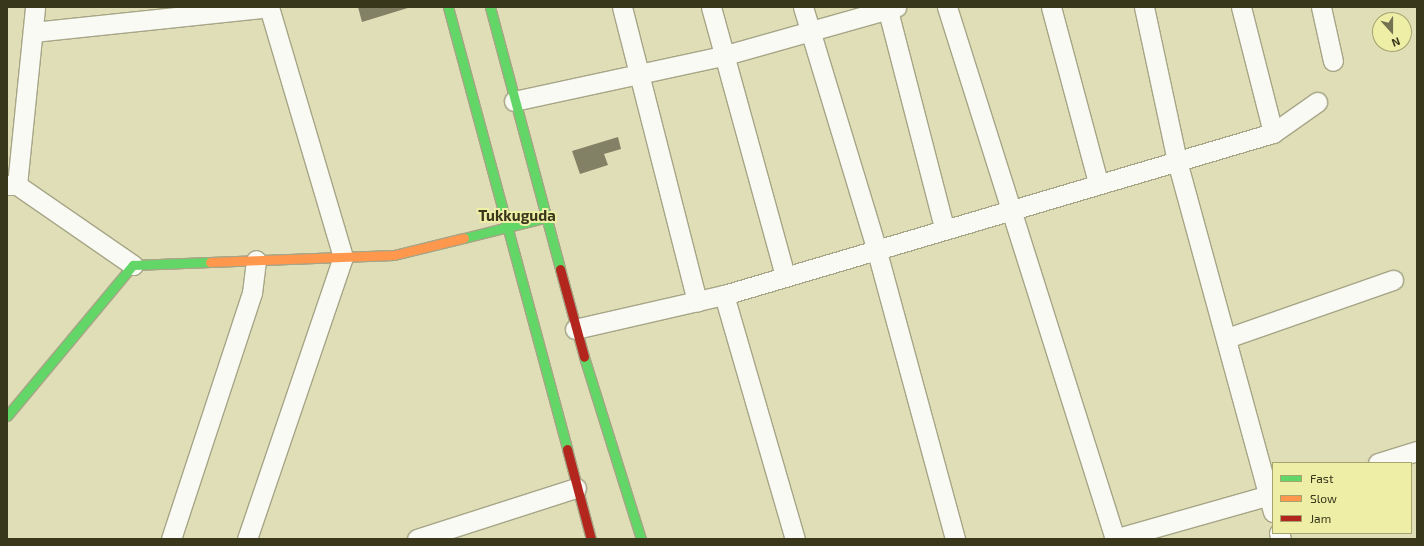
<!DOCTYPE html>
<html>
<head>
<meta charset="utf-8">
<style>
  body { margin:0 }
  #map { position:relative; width:1424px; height:546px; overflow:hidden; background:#dfdeb7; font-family:"Exo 2",sans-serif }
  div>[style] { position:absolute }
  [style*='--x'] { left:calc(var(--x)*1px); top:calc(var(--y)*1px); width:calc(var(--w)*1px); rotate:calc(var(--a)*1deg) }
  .building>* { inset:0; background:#828065 }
  .roads { filter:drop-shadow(1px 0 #a6a587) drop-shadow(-1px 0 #a6a587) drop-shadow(0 1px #a6a587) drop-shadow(0 -1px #a6a587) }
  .street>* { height:19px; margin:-9.5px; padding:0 9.5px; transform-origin:9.5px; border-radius:9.5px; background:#fafaf4 }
  .fast>* { height:9px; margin:-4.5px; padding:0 4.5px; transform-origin:4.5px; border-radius:4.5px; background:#63d668 }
  .slow>* { height:9px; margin:-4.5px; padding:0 4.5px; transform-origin:4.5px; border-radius:4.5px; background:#ff974d }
  .jam>* { height:9px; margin:-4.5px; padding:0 4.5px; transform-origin:4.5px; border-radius:4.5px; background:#b3261e }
  span { translate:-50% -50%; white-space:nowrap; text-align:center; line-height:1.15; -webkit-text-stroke:4px #efeea7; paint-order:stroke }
  .quarter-label { font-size:15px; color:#38371b; font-weight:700 }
  .frame { position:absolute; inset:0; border:8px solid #38371b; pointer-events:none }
  .legend { position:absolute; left:1272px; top:462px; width:140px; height:72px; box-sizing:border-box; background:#efeea7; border:1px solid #a6a56f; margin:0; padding:5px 7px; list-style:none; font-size:12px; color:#38371b }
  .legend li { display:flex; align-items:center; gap:8px; height:20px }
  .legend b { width:20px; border:1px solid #a6a56f }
  .north { position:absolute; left:1372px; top:12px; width:40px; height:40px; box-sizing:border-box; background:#efeea7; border:1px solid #a6a56f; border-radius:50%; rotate:159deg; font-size:11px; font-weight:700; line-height:16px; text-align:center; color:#38371b }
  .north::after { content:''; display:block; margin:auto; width:14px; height:18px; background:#727152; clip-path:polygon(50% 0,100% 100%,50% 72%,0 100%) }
</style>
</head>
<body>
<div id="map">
  <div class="building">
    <div style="clip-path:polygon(358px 7px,411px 7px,362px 22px)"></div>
    <div style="clip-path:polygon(618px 137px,621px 149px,604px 154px,608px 165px,580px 174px,572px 151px)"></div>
  </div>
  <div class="roads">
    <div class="street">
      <div style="--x:622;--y:7;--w:304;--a:75.7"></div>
      <div style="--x:711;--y:7;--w:279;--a:74.6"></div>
      <div style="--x:803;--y:7;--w:252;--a:73.1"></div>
      <div style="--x:876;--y:248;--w:302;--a:74.8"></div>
      <div style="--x:887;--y:7;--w:228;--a:75.5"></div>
      <div style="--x:947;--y:7;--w:558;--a:72.47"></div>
      <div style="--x:1051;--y:7;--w:182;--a:75"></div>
      <div style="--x:1144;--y:7;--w:157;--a:77.9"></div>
      <div style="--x:1177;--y:161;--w:364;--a:74.7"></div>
      <div style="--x:1241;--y:7;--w:130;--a:75.7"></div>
      <div style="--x:1321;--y:7;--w:55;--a:77.5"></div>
      <div style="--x:33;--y:32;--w:237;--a:-6"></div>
      <div style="--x:514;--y:101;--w:213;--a:-12.2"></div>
      <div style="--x:722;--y:56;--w:181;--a:-15.7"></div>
      <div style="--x:7;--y:185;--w:10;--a:0"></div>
      <div style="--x:17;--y:185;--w:141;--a:34.6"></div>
      <div style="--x:17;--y:185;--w:179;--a:-84.2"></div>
      <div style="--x:724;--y:295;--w:254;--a:73.8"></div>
      <div style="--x:575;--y:329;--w:153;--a:-12.9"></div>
      <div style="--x:724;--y:295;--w:572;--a:-16.44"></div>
      <div style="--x:1273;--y:133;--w:54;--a:-35.2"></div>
      <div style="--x:1227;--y:338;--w:176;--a:-19.3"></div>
      <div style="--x:1378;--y:463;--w:41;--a:-17.1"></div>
      <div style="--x:1279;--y:533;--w:6;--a:72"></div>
      <div style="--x:171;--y:539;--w:259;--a:-71.8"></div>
      <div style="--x:252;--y:293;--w:33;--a:-83"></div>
      <div style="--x:247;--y:539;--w:298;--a:-71.2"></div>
      <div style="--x:343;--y:257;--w:261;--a:-106.5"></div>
      <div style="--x:417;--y:539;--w:167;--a:-17.8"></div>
      <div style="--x:1114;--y:539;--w:165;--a:-15.8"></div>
    </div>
    <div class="fast">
      <div style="--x:448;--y:7;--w:458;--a:74.9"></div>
      <div style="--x:490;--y:7;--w:271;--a:75"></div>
      <div style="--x:464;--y:238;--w:87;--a:-14"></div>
      <div style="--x:584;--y:357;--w:191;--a:72.6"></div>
      <div style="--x:7;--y:416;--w:197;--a:-50.2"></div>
      <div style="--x:133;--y:265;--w:77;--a:-2.2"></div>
    </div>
    <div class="slow">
      <div style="--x:210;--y:262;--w:184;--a:-2.2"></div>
      <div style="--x:394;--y:255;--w:72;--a:-13.7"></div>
    </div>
    <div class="jam">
      <div style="--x:560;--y:269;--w:91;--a:74.7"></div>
      <div style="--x:567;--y:449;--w:93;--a:75.1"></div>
    </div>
  </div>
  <div class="quarter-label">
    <span style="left:517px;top:216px">Tukkuguda</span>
  </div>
  <div class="frame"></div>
  <ul class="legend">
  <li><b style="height:5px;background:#63d668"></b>Fast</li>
  <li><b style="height:5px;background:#ff974d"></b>Slow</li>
  <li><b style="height:5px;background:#b3261e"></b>Jam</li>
  </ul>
  <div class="north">N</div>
</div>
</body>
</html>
